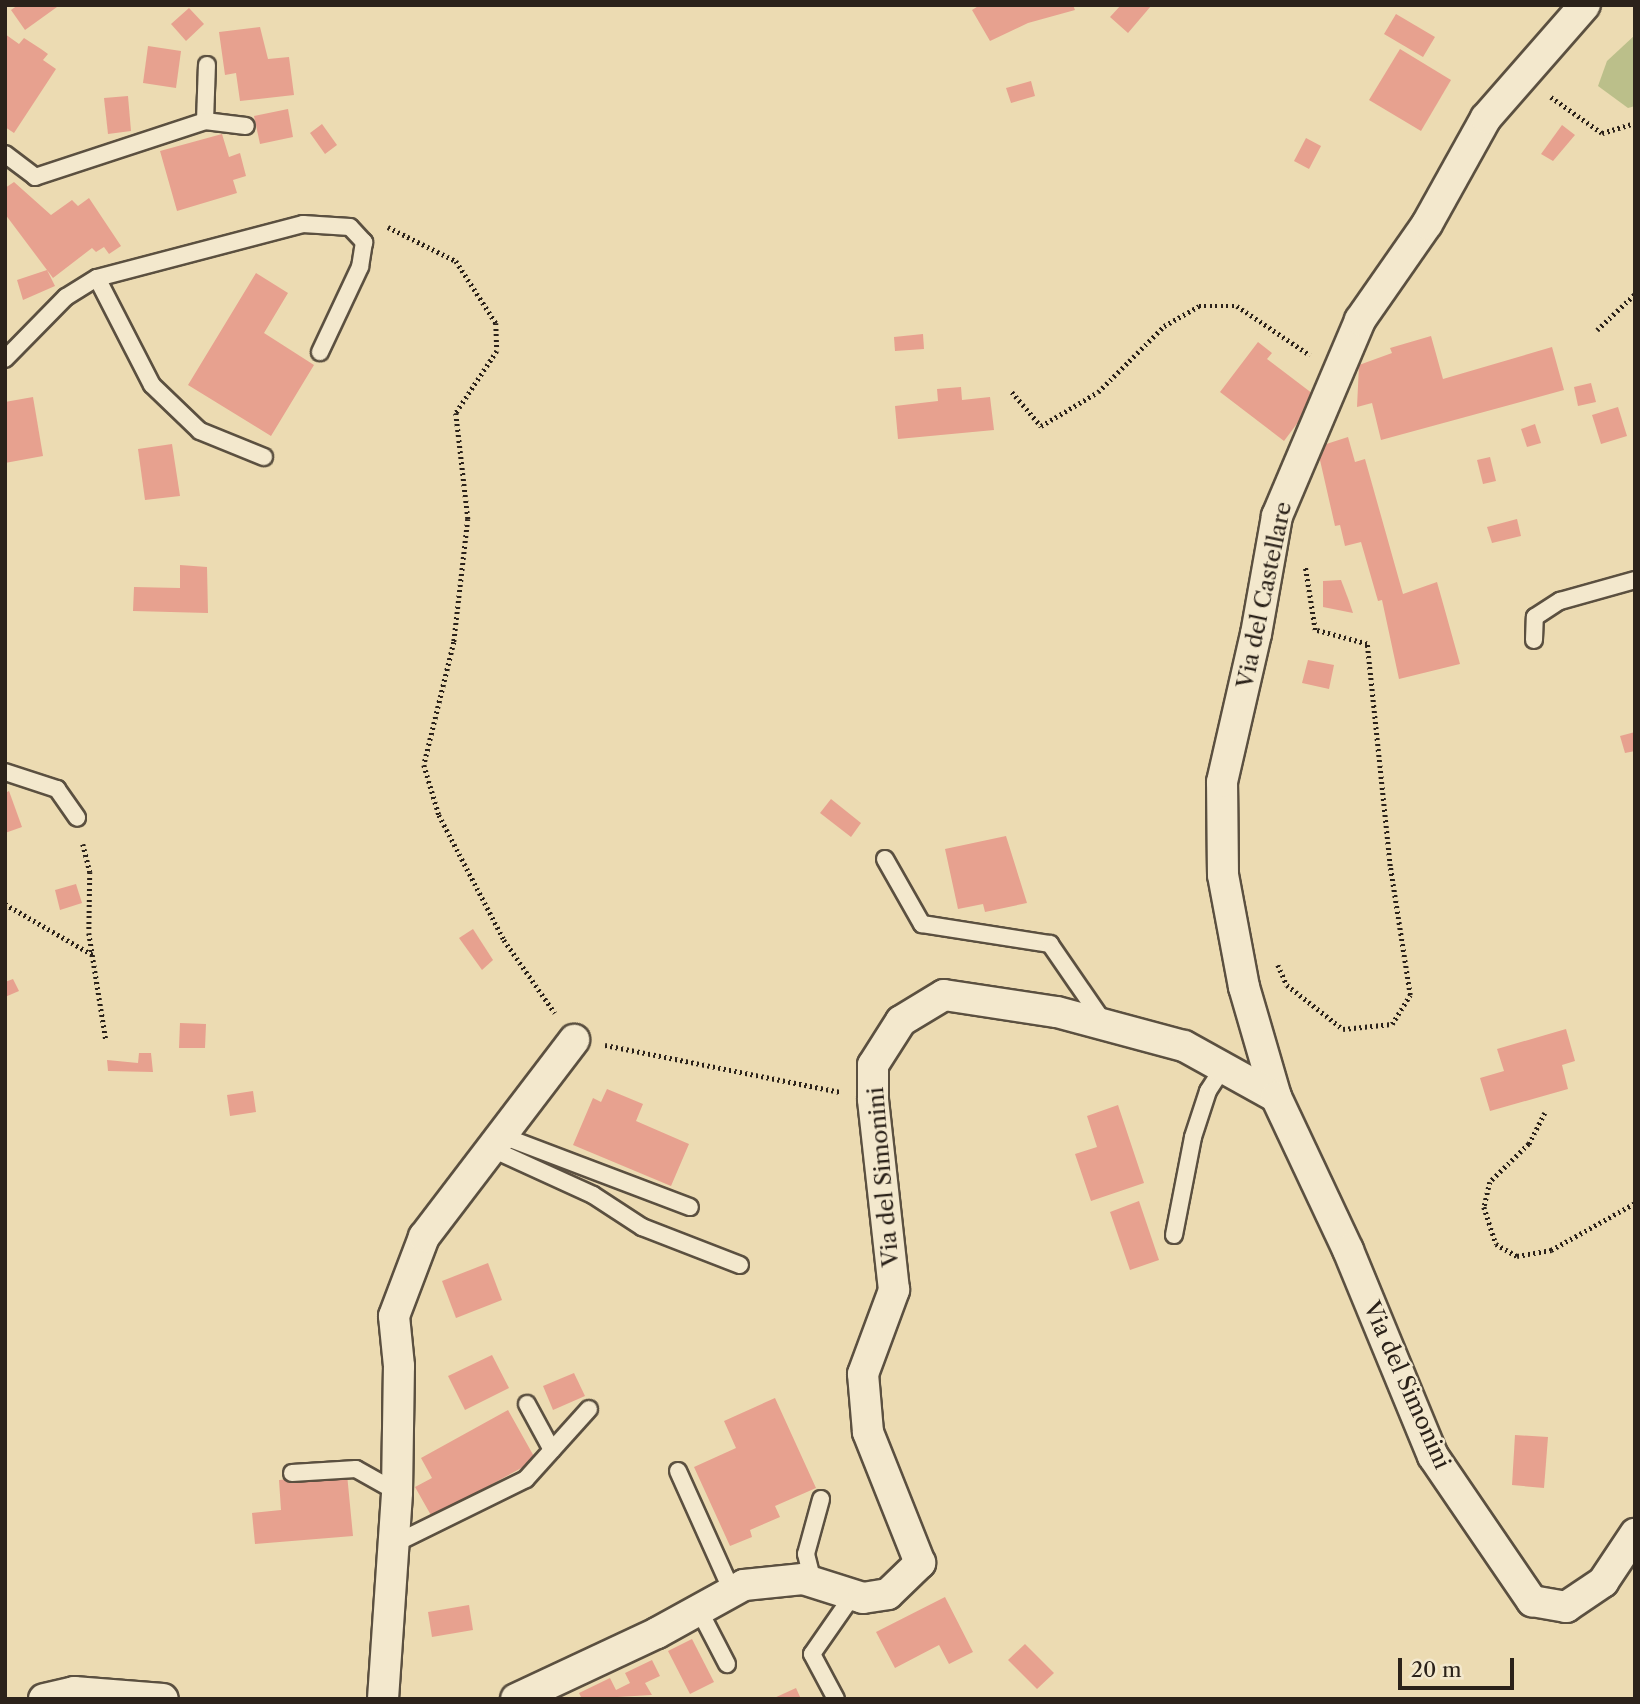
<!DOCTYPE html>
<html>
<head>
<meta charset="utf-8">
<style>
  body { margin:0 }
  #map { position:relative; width:1640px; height:1704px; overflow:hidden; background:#ecdbb2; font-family:"Libre Caslon Text",serif }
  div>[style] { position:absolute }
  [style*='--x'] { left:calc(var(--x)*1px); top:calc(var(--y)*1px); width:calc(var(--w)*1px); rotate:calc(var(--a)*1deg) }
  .green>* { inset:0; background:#bbbf8a }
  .building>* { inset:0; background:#e7a18f }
  .path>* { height:4.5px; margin-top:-2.25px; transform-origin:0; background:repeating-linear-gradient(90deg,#2b221a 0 2px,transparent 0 5.5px) }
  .roads { filter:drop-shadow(2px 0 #5b5040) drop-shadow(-2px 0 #5b5040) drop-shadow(0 2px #5b5040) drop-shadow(0 -2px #5b5040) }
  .service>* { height:16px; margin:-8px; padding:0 8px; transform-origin:8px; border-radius:8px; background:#f3e8cd }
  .minor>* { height:30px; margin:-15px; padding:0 15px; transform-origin:15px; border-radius:15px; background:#f3e8cd }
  span { translate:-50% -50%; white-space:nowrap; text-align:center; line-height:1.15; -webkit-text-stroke:5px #f3e8cd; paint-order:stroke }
  .street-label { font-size:23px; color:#2b221a }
  .frame { position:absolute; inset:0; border:7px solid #2b221a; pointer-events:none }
  .scale { position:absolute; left:1398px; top:1658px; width:116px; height:32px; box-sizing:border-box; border:4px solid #2b221a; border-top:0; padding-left:9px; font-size:21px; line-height:24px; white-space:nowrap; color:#2b221a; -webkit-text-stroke:5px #f3e8cd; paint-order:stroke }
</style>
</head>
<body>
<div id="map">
  <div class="green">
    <div style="clip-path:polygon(1635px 35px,1635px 106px,1628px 108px,1598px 86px,1607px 61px)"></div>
  </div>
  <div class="building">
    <div style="clip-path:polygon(18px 5px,56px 5px,57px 7px,25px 30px,11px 10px)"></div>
    <div style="clip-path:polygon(980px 5px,1073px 5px,1075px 10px,1028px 23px,990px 41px,972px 10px)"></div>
    <div style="clip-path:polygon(1121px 5px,1150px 5px,1151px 6px,1128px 33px,1110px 17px)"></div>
    <div style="clip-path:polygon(189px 8px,204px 24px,186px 41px,171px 24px)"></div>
    <div style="clip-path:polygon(1396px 14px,1435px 37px,1423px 57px,1384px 34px)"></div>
    <div style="clip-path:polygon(260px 27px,268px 59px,289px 57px,294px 95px,240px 101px,236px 73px,225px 75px,219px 32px)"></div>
    <div style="clip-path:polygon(5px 34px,19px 44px,24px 38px,41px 49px,48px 54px,43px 60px,56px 69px,14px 133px,5px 127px)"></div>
    <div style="clip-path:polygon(148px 46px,181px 51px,176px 88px,143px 83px)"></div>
    <div style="clip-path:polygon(1400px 49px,1451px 80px,1421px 131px,1369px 100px)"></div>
    <div style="clip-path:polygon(1031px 81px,1035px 96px,1011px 103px,1006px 88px)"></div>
    <div style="clip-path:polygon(128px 96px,131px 131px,108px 134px,104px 98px)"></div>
    <div style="clip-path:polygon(288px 109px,293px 137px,260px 144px,254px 116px)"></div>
    <div style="clip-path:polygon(322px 124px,337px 145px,325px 154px,310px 133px)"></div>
    <div style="clip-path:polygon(1562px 125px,1575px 135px,1553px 161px,1541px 154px)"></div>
    <div style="clip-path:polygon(222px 134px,229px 157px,240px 153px,246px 176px,233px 180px,237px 193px,177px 211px,160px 151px)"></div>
    <div style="clip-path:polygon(1306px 138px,1321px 146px,1309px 169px,1294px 161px)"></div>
    <div style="clip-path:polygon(14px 182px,51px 215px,72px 200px,78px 206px,89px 198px,121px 246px,109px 254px,104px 247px,96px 252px,92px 248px,53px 278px,47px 270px,55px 286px,23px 300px,17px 280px,47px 270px,5px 214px,5px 188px)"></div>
    <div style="clip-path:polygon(256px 273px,288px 293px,264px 333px,314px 365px,271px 436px,188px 385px)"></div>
    <div style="clip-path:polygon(923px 334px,924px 349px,895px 351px,894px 337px)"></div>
    <div style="clip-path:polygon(1431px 336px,1443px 379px,1552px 347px,1564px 390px,1381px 440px,1372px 403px,1357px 407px,1359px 365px,1392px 353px,1390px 348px)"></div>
    <div style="clip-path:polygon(1258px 342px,1272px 353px,1267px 359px,1317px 397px,1284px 441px,1220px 392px)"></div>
    <div style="clip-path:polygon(1591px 383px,1596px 402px,1578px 406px,1574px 387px)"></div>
    <div style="clip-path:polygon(961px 387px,962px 400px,990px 397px,994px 430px,898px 439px,895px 406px,938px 401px,937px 389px)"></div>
    <div style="clip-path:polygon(33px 397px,43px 456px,5px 463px,5px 402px)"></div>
    <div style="clip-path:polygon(1618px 407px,1627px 436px,1601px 444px,1592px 415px)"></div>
    <div style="clip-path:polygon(1535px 424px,1541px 443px,1527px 447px,1521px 429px)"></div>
    <div style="clip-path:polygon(1348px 437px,1355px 462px,1365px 459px,1403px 594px,1437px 582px,1460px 664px,1399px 679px,1382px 600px,1378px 601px,1361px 542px,1345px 546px,1340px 525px,1335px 526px,1317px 447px)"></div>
    <div style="clip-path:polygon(172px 444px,180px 496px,145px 500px,138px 449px)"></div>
    <div style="clip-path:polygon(1490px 457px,1496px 481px,1483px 484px,1477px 460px)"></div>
    <div style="clip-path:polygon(1517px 519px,1521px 536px,1492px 543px,1487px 527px)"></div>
    <div style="clip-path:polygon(180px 565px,207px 567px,208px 613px,133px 611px,134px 587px,180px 588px)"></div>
    <div style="clip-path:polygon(1341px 580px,1349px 601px,1353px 613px,1323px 607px,1323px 581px)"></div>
    <div style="clip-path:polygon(1308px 660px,1334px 665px,1329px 689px,1302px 683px)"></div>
    <div style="clip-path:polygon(1635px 732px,1635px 751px,1625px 753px,1620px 736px)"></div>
    <div style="clip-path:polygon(9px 791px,22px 827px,5px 833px,5px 793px)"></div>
    <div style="clip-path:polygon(831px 799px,861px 823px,851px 837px,820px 813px)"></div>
    <div style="clip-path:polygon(1006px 836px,1027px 903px,985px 912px,983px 904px,958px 909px,945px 849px)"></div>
    <div style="clip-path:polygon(76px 884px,82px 903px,60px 910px,55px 890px)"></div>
    <div style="clip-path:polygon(473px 929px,493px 960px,482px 970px,459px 938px)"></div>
    <div style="clip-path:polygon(13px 979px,19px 991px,5px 997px,5px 982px)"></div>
    <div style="clip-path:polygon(180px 1023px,206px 1024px,205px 1048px,179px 1048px)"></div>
    <div style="clip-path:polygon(1566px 1029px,1575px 1061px,1562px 1065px,1568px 1089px,1490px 1111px,1480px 1078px,1504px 1071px,1497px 1049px)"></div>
    <div style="clip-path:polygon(139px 1053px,151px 1053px,153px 1072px,108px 1071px,107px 1060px,138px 1063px)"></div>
    <div style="clip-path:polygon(607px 1089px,643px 1104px,636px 1121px,689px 1144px,671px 1186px,573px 1145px,593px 1098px,601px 1102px)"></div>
    <div style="clip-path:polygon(253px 1091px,256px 1112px,230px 1116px,227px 1095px)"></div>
    <div style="clip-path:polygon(1118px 1105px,1144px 1183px,1091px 1201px,1075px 1154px,1097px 1147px,1087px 1116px)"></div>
    <div style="clip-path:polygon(1139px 1201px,1159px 1260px,1130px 1270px,1110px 1212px)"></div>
    <div style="clip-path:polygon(488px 1263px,502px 1300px,456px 1318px,442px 1281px)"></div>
    <div style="clip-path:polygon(492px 1355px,509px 1388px,465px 1410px,448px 1376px)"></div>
    <div style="clip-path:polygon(574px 1373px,585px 1396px,553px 1410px,543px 1386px)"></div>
    <div style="clip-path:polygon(775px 1398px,816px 1488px,775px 1506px,780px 1517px,750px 1530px,752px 1537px,730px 1546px,694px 1467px,736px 1448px,724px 1421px)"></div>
    <div style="clip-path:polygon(508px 1410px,536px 1460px,432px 1517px,415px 1487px,432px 1478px,421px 1458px)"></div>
    <div style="clip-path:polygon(1515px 1435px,1548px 1437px,1544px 1488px,1512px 1485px)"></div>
    <div style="clip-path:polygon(347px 1474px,353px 1536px,255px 1544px,252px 1513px,281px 1510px,279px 1480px)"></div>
    <div style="clip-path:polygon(945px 1597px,973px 1652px,949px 1664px,939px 1645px,895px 1668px,876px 1632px)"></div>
    <div style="clip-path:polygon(469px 1605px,473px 1630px,432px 1637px,428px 1612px)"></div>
    <div style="clip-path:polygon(692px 1639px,714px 1682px,690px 1694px,668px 1651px)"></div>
    <div style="clip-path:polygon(1025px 1644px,1054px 1673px,1037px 1689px,1008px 1660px)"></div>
    <div style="clip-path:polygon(652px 1660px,660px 1676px,645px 1683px,652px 1695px,582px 1699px,579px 1693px,610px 1678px,616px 1690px,630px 1683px,625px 1673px)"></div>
    <div style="clip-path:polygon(796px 1688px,801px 1699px,772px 1699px)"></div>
  </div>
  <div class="path">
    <div style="--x:1551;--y:97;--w:62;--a:35.2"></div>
    <div style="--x:1602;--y:133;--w:34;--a:-17"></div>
    <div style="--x:388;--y:227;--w:76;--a:26.6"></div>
    <div style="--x:456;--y:261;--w:74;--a:57.2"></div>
    <div style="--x:496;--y:323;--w:28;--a:88"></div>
    <div style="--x:497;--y:351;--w:74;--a:123.5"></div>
    <div style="--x:456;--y:413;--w:107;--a:83.5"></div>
    <div style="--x:468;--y:519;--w:124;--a:96.5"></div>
    <div style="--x:454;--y:642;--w:127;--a:103.7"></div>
    <div style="--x:424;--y:765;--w:52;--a:73.3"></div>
    <div style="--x:439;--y:815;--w:141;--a:62.5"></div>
    <div style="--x:504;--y:940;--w:89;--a:55.1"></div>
    <div style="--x:1597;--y:330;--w:52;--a:-43.5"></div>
    <div style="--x:1012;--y:392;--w:45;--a:49.5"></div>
    <div style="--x:1041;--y:426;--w:66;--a:-30.8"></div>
    <div style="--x:1098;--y:392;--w:93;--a:-45"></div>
    <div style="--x:1164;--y:326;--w:40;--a:-29.7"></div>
    <div style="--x:1199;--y:306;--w:38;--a:0"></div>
    <div style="--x:1237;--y:306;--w:88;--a:33.9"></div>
    <div style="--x:83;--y:844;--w:29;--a:76"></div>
    <div style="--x:90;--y:872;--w:61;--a:90.9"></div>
    <div style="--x:89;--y:933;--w:108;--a:81"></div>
    <div style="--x:5;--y:904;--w:102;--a:30.1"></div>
    <div style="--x:1278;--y:965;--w:22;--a:66"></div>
    <div style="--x:1287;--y:985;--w:71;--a:38.2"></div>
    <div style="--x:1343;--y:1029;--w:49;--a:-5.8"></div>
    <div style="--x:1392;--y:1024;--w:34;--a:-58"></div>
    <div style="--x:1410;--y:995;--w:131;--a:-98.8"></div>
    <div style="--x:1390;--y:866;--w:223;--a:-95.9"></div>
    <div style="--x:1367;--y:644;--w:54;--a:-164.9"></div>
    <div style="--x:1315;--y:630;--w:65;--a:-98.9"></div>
    <div style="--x:605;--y:1045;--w:240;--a:11.3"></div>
    <div style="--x:1545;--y:1113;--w:35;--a:117"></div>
    <div style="--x:1529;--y:1144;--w:54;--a:135.7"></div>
    <div style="--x:1490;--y:1182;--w:26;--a:103"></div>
    <div style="--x:1484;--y:1207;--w:39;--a:72"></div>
    <div style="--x:1496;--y:1244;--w:24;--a:30"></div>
    <div style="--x:1517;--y:1256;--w:35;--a:-10"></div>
    <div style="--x:1551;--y:1250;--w:96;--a:-29.2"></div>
  </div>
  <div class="roads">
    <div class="service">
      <div style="--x:205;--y:121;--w:56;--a:-88"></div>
      <div style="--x:5;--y:154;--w:38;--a:37"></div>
      <div style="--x:35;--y:177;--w:179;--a:-18.2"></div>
      <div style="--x:205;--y:121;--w:41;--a:7"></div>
      <div style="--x:97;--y:278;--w:120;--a:62.8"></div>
      <div style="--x:152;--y:385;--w:66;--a:43.8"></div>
      <div style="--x:200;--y:431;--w:69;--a:22.1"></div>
      <div style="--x:5;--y:359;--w:87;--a:-45.5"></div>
      <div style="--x:66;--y:297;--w:36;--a:-32"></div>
      <div style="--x:97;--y:278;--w:213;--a:-14.7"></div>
      <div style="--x:303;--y:224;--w:47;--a:3.7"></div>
      <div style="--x:350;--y:227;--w:21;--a:47"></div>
      <div style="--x:364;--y:242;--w:25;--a:99"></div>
      <div style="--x:360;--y:267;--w:94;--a:115.2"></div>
      <div style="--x:1534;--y:640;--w:23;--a:-88"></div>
      <div style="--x:1535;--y:617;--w:30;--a:-33"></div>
      <div style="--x:1560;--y:601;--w:78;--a:-15.6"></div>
      <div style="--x:5;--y:772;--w:55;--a:18.1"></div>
      <div style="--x:57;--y:789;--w:35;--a:55"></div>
      <div style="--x:885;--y:859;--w:75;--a:60.4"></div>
      <div style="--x:922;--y:924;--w:130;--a:8.9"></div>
      <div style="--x:1050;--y:944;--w:97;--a:55.5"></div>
      <div style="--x:500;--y:1135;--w:203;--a:20.8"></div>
      <div style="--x:490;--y:1148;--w:113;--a:24.5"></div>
      <div style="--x:593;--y:1195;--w:59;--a:33.1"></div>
      <div style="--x:642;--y:1227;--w:105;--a:21.2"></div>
      <div style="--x:1174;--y:1235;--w:100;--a:-79"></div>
      <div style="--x:1193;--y:1137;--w:48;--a:-71.9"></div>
      <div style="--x:1208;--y:1091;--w:27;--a:-57"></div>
      <div style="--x:527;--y:1404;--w:52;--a:61.5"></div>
      <div style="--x:678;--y:1471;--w:132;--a:65.8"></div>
      <div style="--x:292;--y:1473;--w:64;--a:-3.6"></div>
      <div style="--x:356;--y:1469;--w:47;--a:29.3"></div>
      <div style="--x:394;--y:1544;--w:147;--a:-26.2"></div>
      <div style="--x:526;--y:1479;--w:94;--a:-48"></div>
      <div style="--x:813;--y:1582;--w:29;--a:-104"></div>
      <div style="--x:806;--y:1554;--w:57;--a:-74.7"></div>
      <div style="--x:699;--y:1610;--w:61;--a:62.6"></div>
      <div style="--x:836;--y:1699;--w:51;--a:-118.1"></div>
      <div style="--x:812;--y:1654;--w:72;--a:-55.2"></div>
    </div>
    <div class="minor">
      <div style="--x:1276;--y:1097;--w:115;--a:-106.2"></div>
      <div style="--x:1244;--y:987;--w:114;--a:-100.6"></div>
      <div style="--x:1223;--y:875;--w:93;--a:-90.6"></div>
      <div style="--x:1222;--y:782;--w:152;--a:-77.1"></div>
      <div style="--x:1256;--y:634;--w:120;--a:-79.9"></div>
      <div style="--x:1277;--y:516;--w:213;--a:-67"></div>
      <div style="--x:1360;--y:320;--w:117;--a:-55.1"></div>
      <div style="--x:1427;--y:224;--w:121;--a:-60.9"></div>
      <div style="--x:1486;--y:118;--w:150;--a:-48.8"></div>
      <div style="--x:44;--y:1699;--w:31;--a:-13"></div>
      <div style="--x:74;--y:1692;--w:89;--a:4.5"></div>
      <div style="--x:383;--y:1699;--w:207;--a:-86.1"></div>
      <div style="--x:397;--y:1492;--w:126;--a:-89.1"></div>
      <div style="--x:399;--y:1366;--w:50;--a:-95.7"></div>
      <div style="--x:394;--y:1316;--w:85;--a:-69.2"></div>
      <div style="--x:424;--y:1237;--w:248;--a:-52.7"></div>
      <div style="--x:516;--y:1699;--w:156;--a:-25.1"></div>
      <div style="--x:657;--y:1633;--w:99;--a:-28.9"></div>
      <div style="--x:744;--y:1585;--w:59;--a:-5.8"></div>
      <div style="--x:803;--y:1579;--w:63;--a:17.6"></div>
      <div style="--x:863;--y:1598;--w:25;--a:-9"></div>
      <div style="--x:888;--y:1594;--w:45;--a:-44.1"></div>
      <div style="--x:920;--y:1563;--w:141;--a:-111.7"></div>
      <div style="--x:868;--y:1432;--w:58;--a:-94.9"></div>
      <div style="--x:863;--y:1374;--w:90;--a:-69.7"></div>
      <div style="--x:894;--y:1290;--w:192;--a:-96.3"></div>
      <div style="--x:873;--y:1099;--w:34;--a:-90"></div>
      <div style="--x:873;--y:1065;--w:52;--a:-57.5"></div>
      <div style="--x:901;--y:1021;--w:50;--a:-31.2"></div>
      <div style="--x:944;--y:995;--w:114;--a:8.6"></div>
      <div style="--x:1057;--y:1012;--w:131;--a:15"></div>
      <div style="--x:1184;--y:1046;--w:105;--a:29"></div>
      <div style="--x:1276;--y:1097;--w:169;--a:64.8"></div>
      <div style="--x:1348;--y:1250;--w:223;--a:67.6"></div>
      <div style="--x:1433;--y:1456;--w:176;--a:55.7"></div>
      <div style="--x:1532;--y:1601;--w:35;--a:10"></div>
      <div style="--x:1566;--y:1607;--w:45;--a:-34"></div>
      <div style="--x:1603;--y:1582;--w:58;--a:-56.3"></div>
    </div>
  </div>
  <div class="street-label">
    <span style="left:1264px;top:595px;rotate:-78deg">Via del Castellare</span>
    <span style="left:883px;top:1177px;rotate:-95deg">Via del Simonini</span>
    <span style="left:1407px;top:1385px;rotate:66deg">Via del Simonini</span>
  </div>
  <div class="frame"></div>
  <div class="scale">20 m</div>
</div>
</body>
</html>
